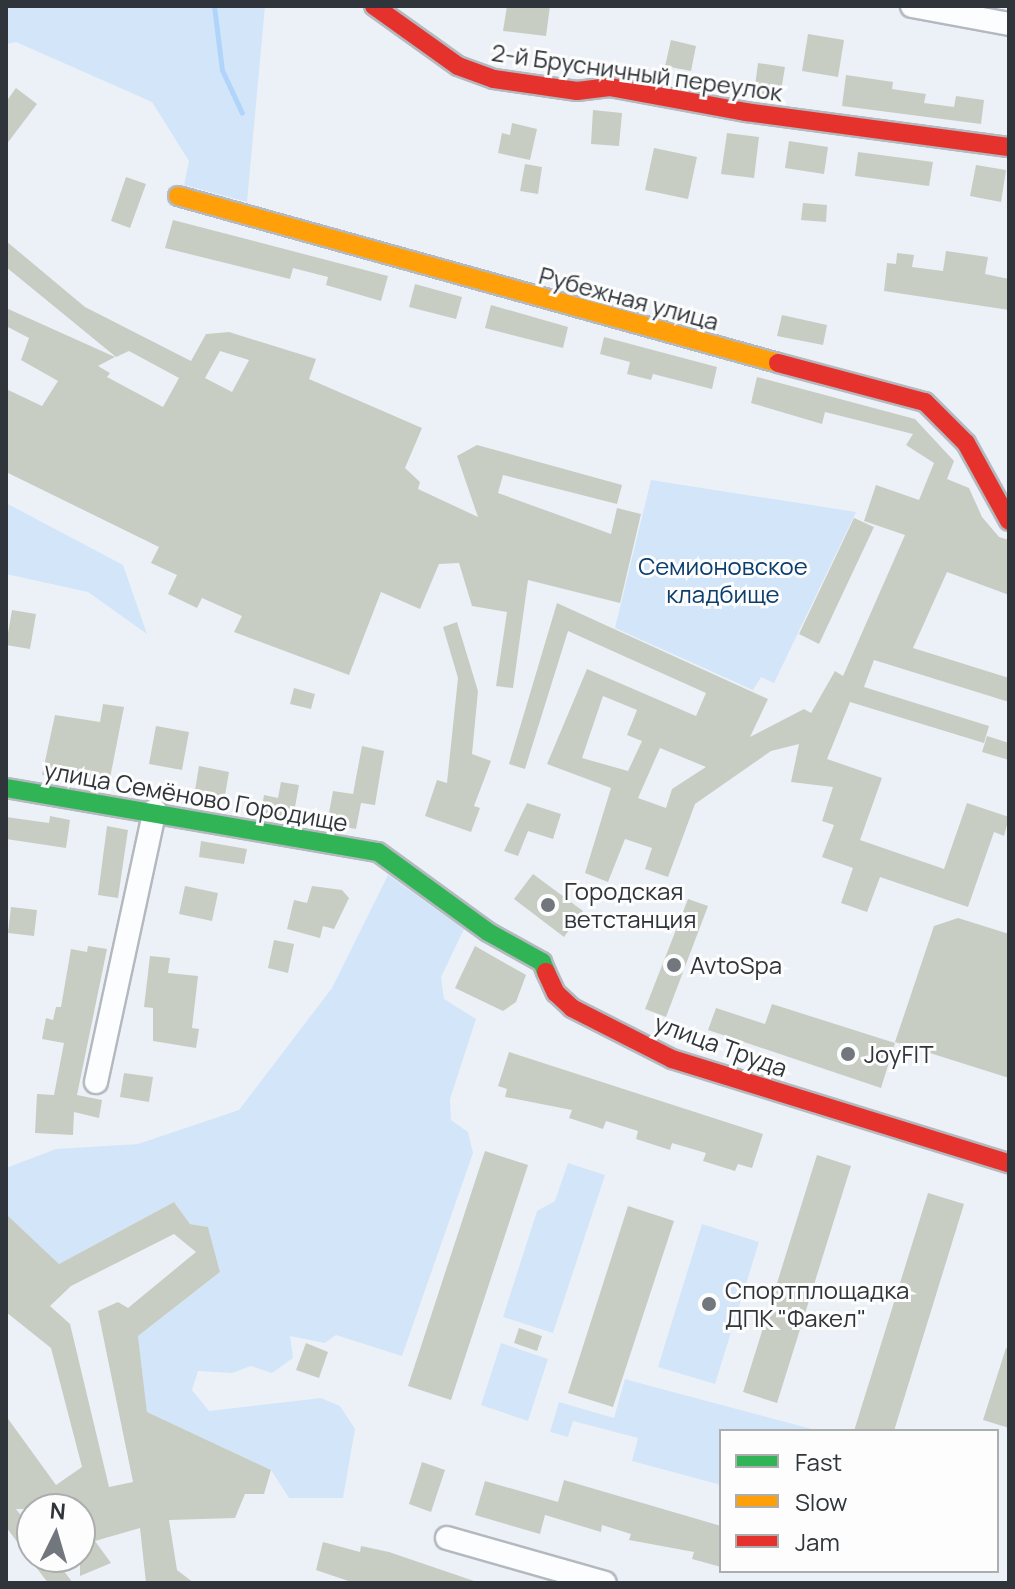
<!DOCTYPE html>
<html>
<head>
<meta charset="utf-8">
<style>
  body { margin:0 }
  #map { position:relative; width:1015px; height:1589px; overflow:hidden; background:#ecf1f7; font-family:Manrope,sans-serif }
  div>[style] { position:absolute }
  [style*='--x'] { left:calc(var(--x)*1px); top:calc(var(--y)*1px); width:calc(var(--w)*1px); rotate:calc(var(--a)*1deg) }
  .green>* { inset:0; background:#d3e5f9 }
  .stream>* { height:5px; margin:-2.5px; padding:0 2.5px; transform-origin:2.5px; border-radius:2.5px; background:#b0d4fa }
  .building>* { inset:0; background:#c7cdc3 }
  .roads { filter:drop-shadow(2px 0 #b4b9bf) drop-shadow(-2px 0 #b4b9bf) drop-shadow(0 2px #b4b9bf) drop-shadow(0 -2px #b4b9bf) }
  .street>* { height:22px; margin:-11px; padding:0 11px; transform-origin:11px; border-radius:11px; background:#fcfdfe }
  .fast>* { height:18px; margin:-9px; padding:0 9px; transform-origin:9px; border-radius:9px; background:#30b455 }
  .slow>* { height:18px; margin:-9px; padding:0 9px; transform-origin:9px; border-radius:9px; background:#ff9f0a }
  .jam>* { height:18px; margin:-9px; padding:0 9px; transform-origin:9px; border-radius:9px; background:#e5322d }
  .dots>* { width:22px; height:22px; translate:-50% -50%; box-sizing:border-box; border:4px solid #fdfdfd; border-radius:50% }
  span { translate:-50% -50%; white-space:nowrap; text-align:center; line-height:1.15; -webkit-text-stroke:6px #fdfdfd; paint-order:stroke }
  .street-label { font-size:24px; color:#2f353b }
  .park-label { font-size:24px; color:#0b3e6d }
  .poi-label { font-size:24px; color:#2f353b }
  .left { translate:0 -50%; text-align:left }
  .frame { position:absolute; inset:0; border:8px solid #2f353b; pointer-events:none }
  .legend { position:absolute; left:719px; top:1429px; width:280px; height:144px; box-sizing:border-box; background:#fdfdfd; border:2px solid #abadaf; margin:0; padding:10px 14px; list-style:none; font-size:24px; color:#2f353b }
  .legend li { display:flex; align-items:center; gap:16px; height:40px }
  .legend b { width:40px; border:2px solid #abadaf }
  .north { position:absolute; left:16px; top:1493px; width:80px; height:80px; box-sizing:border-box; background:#fdfdfd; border:2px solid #abadaf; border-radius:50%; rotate:5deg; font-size:22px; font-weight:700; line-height:32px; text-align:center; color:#2f353b }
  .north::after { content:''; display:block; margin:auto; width:28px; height:36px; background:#71777d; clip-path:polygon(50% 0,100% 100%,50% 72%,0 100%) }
</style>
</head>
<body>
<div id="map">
  <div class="green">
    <div style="clip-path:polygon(6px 6px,265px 6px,247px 202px,184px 185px,189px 161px,152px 102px,16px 42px,6px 44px)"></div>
    <div style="clip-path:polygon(651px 480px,856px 512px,774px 683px,761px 677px,753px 690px,615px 628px)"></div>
    <div style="clip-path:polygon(6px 503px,123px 565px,147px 634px,88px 592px,6px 574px)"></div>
    <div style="clip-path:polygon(388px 875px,464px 929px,441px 977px,444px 999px,476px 1019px,450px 1099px,451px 1120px,468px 1132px,473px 1153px,402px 1356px,336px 1335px,325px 1343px,290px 1336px,293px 1358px,272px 1373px,251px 1366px,232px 1373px,198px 1371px,192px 1390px,209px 1411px,321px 1398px,340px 1406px,355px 1429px,343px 1498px,289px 1498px,271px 1470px,147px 1412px,138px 1336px,220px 1272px,208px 1227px,190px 1224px,174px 1202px,59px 1264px,6px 1214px,6px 1168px,56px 1149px,138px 1144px,239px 1110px,332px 988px)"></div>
    <div style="clip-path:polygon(568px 1163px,605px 1175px,553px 1333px,503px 1317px,537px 1211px,555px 1201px)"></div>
    <div style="clip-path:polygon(702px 1224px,759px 1242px,715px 1384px,658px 1367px)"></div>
    <div style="clip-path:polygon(501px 1343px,548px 1359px,528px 1421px,481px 1405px)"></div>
    <div style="clip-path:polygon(625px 1379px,654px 1387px,819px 1431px,721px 1431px,721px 1485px,632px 1461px,638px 1438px,573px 1421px,568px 1437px,550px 1432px,559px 1402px,614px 1418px)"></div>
  </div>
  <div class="stream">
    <div style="--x:214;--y:6;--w:64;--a:82.9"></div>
    <div style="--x:222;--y:70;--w:47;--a:65.1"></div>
  </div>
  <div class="building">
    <div style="clip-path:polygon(507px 6px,550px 6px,546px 36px,503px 31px)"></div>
    <div style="clip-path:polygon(808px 34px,844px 40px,838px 77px,802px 71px)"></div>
    <div style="clip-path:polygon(671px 40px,696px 46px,691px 71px,665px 66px)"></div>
    <div style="clip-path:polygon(758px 63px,785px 67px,780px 97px,754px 94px)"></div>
    <div style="clip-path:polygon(846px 75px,893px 82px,892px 89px,926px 94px,924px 103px,954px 107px,956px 96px,984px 100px,981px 124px,842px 106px)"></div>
    <div style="clip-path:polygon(16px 88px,37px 104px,6px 145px,6px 102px)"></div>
    <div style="clip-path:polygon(593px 110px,622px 113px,619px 146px,591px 144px)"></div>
    <div style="clip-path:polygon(512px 123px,537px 129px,530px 160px,498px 153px,502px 133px,510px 135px)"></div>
    <div style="clip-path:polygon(727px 133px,759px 137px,754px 178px,721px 174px)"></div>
    <div style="clip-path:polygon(789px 141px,828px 147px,824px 174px,785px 168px)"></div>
    <div style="clip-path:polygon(654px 148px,697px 157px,688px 199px,645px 190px)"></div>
    <div style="clip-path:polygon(858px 152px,933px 162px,929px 186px,855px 176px)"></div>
    <div style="clip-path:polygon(525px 164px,542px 167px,538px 194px,520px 191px)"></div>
    <div style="clip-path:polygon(976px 165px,1006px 170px,1001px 202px,970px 196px)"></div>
    <div style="clip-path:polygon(126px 177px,146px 184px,130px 228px,111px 221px)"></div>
    <div style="clip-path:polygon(803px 203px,827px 205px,826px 222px,801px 220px)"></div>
    <div style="clip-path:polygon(173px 220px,388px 276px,381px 301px,326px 285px,328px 277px,293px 268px,290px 279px,165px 248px)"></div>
    <div style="clip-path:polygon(evenodd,6px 241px,85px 307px,191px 361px,206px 334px,229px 332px,316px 359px,309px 379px,422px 428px,405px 468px,420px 482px,418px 489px,478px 517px,457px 456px,477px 445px,622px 485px,617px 504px,503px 475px,498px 493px,611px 534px,617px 508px,641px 514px,620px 603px,528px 580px,513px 688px,496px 686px,507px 612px,472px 606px,459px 563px,439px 564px,420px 609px,381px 592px,349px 675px,234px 632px,242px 616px,202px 598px,197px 608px,168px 594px,177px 575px,151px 563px,159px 547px,6px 472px,6px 389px,42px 406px,58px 381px,21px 360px,29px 338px,6px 326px,6px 308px,115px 357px,98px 366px,110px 373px,107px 377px,163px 407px,179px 378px,129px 351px,116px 357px,6px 267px,6px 241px,220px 351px,249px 360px,232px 392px,205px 378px,220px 351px)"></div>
    <div style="clip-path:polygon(946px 251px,988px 257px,985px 274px,1009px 279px,1009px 310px,884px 291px,887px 263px,896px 264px,897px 253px,914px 255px,912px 267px,943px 271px)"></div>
    <div style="clip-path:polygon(415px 284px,462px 297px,456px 319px,409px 307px)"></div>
    <div style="clip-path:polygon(491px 305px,568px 327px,563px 348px,485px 328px)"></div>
    <div style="clip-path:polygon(782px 315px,827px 325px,823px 345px,777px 336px)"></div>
    <div style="clip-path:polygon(604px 337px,717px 367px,712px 389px,653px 374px,651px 380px,627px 374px,630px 362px,600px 354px)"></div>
    <div style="clip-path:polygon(evenodd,757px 377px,915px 419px,954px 461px,947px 479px,969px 488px,982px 517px,999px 537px,1009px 540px,1009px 595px,947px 572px,913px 648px,1009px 678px,1009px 702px,874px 660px,864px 687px,989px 726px,984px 743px,850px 702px,827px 759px,882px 778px,860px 840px,944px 869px,967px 803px,1009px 817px,1004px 836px,994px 832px,968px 907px,880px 877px,867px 912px,841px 903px,853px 868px,822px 857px,834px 825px,822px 821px,833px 787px,791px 782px,799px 744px,771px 751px,695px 804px,668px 877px,645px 869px,652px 848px,625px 839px,608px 882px,585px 873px,611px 788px,547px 764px,587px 669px,696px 716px,706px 693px,568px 631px,525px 769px,509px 764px,557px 603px,768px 699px,750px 737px,804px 709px,811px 713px,835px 671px,843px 676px,905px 535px,864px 521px,876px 485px,919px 500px,934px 463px,906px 445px,913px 434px,825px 412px,822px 424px,751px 403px,757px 377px,603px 696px,637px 710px,627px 735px,642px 741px,628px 771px,582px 758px,603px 696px,757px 377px,660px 748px,706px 767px,672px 789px,666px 808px,638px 798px,660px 748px)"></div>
    <div style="clip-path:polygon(854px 518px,874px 527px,819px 644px,799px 634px)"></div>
    <div style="clip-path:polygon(12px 610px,36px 614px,30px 649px,6px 645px)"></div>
    <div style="clip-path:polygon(457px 622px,478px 691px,472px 754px,491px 761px,474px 806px,480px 808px,471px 832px,425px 816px,437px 780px,447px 783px,458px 678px,443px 627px)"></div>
    <div style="clip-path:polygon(294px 688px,315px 694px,311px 709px,290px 704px)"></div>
    <div style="clip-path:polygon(103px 704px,124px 707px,109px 783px,42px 775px,55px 715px,100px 722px)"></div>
    <div style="clip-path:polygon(156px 726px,189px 732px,182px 770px,149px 764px)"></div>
    <div style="clip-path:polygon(987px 736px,1009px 743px,1009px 760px,982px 752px)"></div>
    <div style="clip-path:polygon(362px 746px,384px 751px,375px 805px,361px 803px,356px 829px,327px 824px,333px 791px,353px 794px)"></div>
    <div style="clip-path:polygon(199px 766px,229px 772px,224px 801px,194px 796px)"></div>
    <div style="clip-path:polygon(281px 782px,299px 785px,293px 818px,261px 813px,264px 795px,278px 798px)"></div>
    <div style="clip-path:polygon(527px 803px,561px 814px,553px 839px,528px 831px,518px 856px,504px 851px)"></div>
    <div style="clip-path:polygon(50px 816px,70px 820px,66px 848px,6px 839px,6px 817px,49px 823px)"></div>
    <div style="clip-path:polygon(107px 826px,128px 830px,118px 898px,98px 895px)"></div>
    <div style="clip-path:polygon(201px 841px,247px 849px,244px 864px,199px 857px)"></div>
    <div style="clip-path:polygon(533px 874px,583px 911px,564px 937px,514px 899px)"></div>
    <div style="clip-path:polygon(185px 886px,218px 893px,212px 921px,179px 914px)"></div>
    <div style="clip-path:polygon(312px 886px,342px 890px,349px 898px,334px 929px,323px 926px,320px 938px,287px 929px,294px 900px,307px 903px)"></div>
    <div style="clip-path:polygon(688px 899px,708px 906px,666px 1017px,645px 1009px)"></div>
    <div style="clip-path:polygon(11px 907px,37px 910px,34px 936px,8px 933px)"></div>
    <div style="clip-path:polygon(958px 918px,1009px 934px,1009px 1078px,895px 1042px,934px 926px)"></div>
    <div style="clip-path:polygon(274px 940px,294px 944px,288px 973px,268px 968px)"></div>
    <div style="clip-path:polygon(88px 946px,107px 949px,77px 1095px,102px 1100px,99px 1118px,74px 1112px,73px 1135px,35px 1133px,37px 1094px,54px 1095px,64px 1043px,42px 1039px,46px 1018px,53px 1020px,56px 1007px,61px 1007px,71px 949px,87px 952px)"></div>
    <div style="clip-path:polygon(475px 946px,526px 975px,516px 1002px,503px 1011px,455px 988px)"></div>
    <div style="clip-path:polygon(150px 956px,170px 958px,168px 973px,198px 976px,192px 1028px,199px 1029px,196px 1048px,153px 1041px,153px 1008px,144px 1007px)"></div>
    <div style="clip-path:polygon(772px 1004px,895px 1043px,881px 1088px,708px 1030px,716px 1008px,765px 1024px)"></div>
    <div style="clip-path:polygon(509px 1052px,763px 1134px,752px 1168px,738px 1164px,735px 1171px,703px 1161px,706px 1153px,672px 1143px,670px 1150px,636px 1139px,638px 1131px,606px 1121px,603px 1129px,569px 1118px,572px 1110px,505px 1097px,507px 1089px,498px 1086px)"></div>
    <div style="clip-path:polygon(124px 1073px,153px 1077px,149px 1102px,120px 1097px)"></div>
    <div style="clip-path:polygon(485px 1151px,528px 1165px,451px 1400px,408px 1386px)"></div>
    <div style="clip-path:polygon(817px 1155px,851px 1166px,777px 1403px,743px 1392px)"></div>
    <div style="clip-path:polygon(928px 1193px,964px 1204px,894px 1431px,854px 1431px)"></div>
    <div style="clip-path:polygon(evenodd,174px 1202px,190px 1224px,208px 1227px,220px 1272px,138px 1336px,147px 1412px,271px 1470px,264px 1494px,245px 1494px,235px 1518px,169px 1520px,177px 1570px,194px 1583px,146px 1583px,140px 1528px,95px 1541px,111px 1563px,80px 1576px,80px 1509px,16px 1509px,32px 1530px,32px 1557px,53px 1557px,73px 1583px,48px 1583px,6px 1527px,6px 1416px,56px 1485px,82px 1467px,51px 1348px,6px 1312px,6px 1214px,59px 1264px,174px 1202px,174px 1234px,196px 1252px,128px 1308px,118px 1302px,98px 1311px,133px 1482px,109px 1487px,70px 1324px,50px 1306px,71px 1286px,174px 1234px)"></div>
    <div style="clip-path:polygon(628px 1206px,674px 1221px,613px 1407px,568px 1393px)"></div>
    <div style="clip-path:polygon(519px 1328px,542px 1336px,537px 1351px,514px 1343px)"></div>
    <div style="clip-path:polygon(306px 1343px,328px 1352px,319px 1378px,296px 1370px)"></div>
    <div style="clip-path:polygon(1006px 1348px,1009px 1349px,1009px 1428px,983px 1420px)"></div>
    <div style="clip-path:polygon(422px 1462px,445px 1470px,431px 1512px,409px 1504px)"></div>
    <div style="clip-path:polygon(564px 1480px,721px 1526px,721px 1567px,692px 1559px,694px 1552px,629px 1540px,631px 1534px,602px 1525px,601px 1532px,545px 1515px,540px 1534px,475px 1515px,485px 1481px,558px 1502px)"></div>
    <div style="clip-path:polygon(323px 1542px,360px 1552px,361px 1546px,389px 1552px,480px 1583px,354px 1583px,316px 1570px)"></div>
  </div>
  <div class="roads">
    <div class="street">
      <div style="--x:912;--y:6;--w:99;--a:10.5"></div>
      <div style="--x:96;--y:1082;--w:278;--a:-77.8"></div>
      <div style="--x:447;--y:1538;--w:164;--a:15.9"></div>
    </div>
    <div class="fast">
      <div style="--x:6;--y:788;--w:377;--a:9.8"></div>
      <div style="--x:378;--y:852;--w:136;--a:36"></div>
      <div style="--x:488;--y:932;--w:62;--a:29.1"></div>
      <div style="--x:542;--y:962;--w:11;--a:68"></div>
    </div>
    <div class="slow">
      <div style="--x:178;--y:196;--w:623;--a:15.55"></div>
    </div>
    <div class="jam">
      <div style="--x:374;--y:6;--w:103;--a:35.5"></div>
      <div style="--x:458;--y:66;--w:38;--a:20"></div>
      <div style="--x:494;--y:79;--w:84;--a:8.2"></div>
      <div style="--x:577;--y:91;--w:33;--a:-7"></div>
      <div style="--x:610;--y:87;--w:138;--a:10.4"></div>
      <div style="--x:746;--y:112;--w:265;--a:7.6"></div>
      <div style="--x:778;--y:363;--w:152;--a:14.9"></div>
      <div style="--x:925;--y:402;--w:58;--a:45"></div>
      <div style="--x:966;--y:443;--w:89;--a:61.1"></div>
      <div style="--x:546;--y:972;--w:23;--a:65"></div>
      <div style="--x:556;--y:993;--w:22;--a:43"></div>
      <div style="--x:572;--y:1008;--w:112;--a:27"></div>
      <div style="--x:672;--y:1059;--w:353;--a:17.2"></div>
    </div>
  </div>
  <div class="dots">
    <div style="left:548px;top:905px;background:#71777d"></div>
    <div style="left:674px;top:965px;background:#71777d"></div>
    <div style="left:848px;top:1054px;background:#71777d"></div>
    <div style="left:709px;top:1304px;background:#71777d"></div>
  </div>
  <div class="street-label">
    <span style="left:637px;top:72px;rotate:8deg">2-й Брусничный переулок</span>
    <span style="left:629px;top:298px;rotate:15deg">Рубежная улица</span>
    <span style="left:196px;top:796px;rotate:10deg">улица Семёново Городище</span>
    <span style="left:721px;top:1045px;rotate:20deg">улица Труда</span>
  </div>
  <div class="park-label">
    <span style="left:723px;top:580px">Семионовское<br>кладбище</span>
  </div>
  <div class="poi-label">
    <span class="left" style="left:564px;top:905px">Городская<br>ветстанция</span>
    <span class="left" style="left:690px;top:965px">AvtoSpa</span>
    <span class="left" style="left:864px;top:1054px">JoyFIT</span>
    <span class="left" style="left:725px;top:1304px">Спортплощадка<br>ДПК "Факел"</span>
  </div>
  <div class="frame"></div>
  <ul class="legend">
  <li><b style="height:10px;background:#30b455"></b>Fast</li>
  <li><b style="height:10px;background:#ff9f0a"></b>Slow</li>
  <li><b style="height:10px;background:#e5322d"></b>Jam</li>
  </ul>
  <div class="north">N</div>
</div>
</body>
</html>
